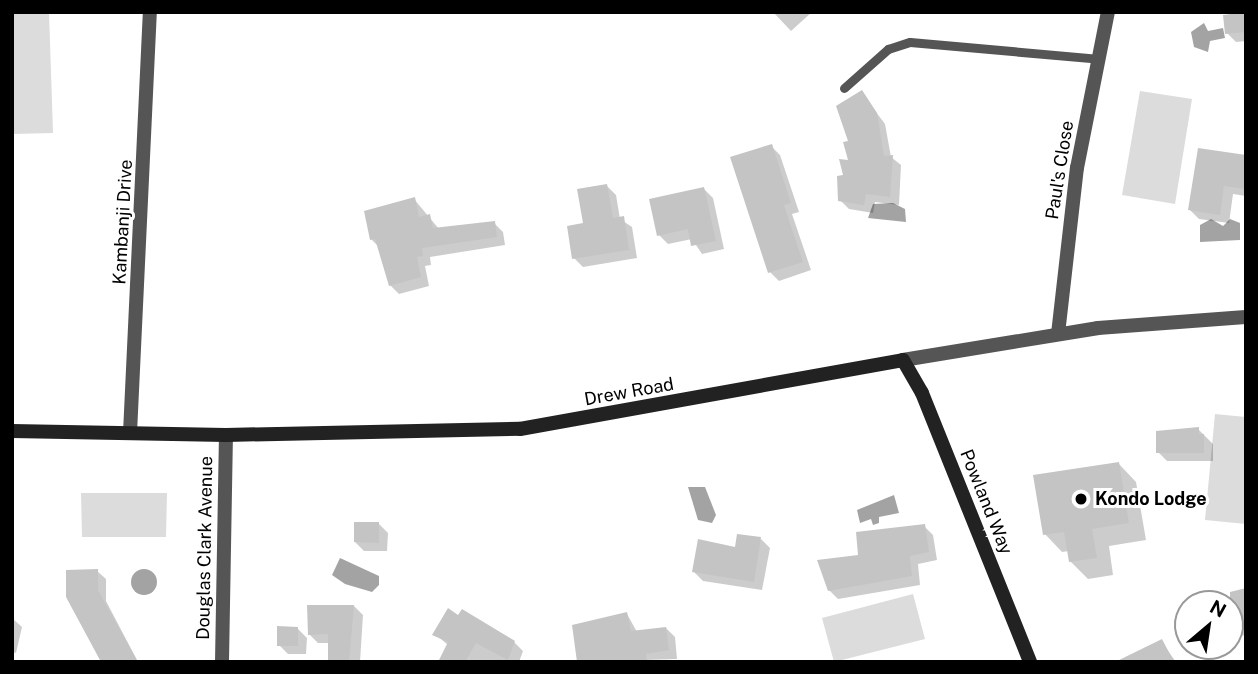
<!DOCTYPE html>
<html>
<head>
<meta charset="utf-8">
<style>
  body { margin:0 }
  #map { position:relative; width:1258px; height:674px; overflow:hidden; background:#fff; font-family:"Public Sans",sans-serif }
  div>[style] { position:absolute }
  [style*='--x'] { left:calc(var(--x)*1px); top:calc(var(--y)*1px); width:calc(var(--w)*1px); rotate:calc(var(--a)*1deg) }
  .green>* { inset:0; background:#dcdcdc }
  .water>* { inset:0; background:#a3a3a3 }
  .round { border-radius:50% }
  .shadow>* { inset:0; background:#0003 }
  .building>* { inset:0; background:#c4c4c4 }
  .lane>* { height:9px; margin:-4.5px; padding:0 4.5px; transform-origin:4.5px; border-radius:4.5px; background:#555 }
  .street>* { height:14px; margin:-7px; padding:0 7px; transform-origin:7px; border-radius:7px; background:#555 }
  .secondary>* { height:14px; margin:-7px; padding:0 7px; transform-origin:7px; border-radius:7px; background:#222 }
  .dots>* { width:19px; height:19px; translate:-50% -50%; box-sizing:border-box; border:4px solid #fff; border-radius:50% }
  span { translate:-50% -50%; white-space:nowrap; text-align:center; line-height:1.15; -webkit-text-stroke:6px #fff; paint-order:stroke }
  .street-label { font-size:18px; color:#000 }
  .poi-label { font-size:18px; color:#000; font-weight:700 }
  .left { translate:0 -50%; text-align:left }
  .frame { position:absolute; inset:0; border:14px solid #000; pointer-events:none }
  .north { position:absolute; left:1174px; top:590px; width:70px; height:70px; box-sizing:border-box; background:#fff; border:2px solid #999; border-radius:50%; rotate:29deg; font-size:19px; font-weight:700; line-height:28px; text-align:center; color:#000 }
  .north::after { content:''; display:block; margin:auto; width:24px; height:32px; background:#000; clip-path:polygon(50% 0,100% 100%,50% 72%,0 100%) }
</style>
</head>
<body>
<div id="map">
  <div class="green">
    <div style="clip-path:polygon(12px 12px,49px 12px,53px 133px,12px 134px)"></div>
    <div style="clip-path:polygon(1140px 91px,1192px 99px,1175px 204px,1122px 195px)"></div>
    <div style="clip-path:polygon(1215px 414px,1246px 417px,1246px 524px,1205px 520px)"></div>
    <div style="clip-path:polygon(81px 493px,167px 493px,166px 537px,82px 537px)"></div>
    <div style="clip-path:polygon(913px 594px,925px 639px,834px 662px,822px 618px)"></div>
  </div>
  <div class="water">
    <div style="clip-path:polygon(1204px 23px,1208px 31px,1223px 28px,1225px 38px,1210px 41px,1208px 52px,1194px 47px,1191px 32px)"></div>
    <div style="clip-path:polygon(893px 203px,905px 209px,906px 222px,868px 218px,873px 204px)"></div>
    <div style="clip-path:polygon(1211px 219px,1223px 226px,1230px 219px,1240px 223px,1240px 240px,1200px 242px,1200px 225px)"></div>
    <div style="clip-path:polygon(688px 487px,705px 487px,716px 515px,712px 523px,698px 520px)"></div>
    <div style="clip-path:polygon(894px 495px,899px 513px,879px 517px,879px 523px,873px 525px,871px 519px,860px 523px,857px 510px)"></div>
    <div style="clip-path:polygon(340px 558px,379px 576px,379px 585px,372px 592px,345px 584px,332px 575px)"></div>
    <div class="round" style="left:131px;top:569px;width:26px;height:26px"></div>
  </div>
  <div class="shadow">
    <div style="clip-path:polygon(773px 12px,812px 12px,791px 31px)"></div>
    <div style="clip-path:polygon(1232px 12px,1246px 12px,1246px 41px,1236px 42px,1227px 33px)"></div>
    <div style="clip-path:polygon(861px 92px,885px 124px,891px 157px,901px 165px,899px 205px,875px 202px,873px 213px,849px 209px,840px 200px)"></div>
    <div style="clip-path:polygon(771px 146px,780px 155px,799px 212px,792px 214px,811px 270px,779px 281px,770px 272px)"></div>
    <div style="clip-path:polygon(1246px 155px,1246px 196px,1233px 194px,1229px 223px,1199px 219px,1190px 210px)"></div>
    <div style="clip-path:polygon(607px 186px,616px 195px,620px 219px,632px 227px,637px 258px,583px 267px,574px 258px,585px 225px)"></div>
    <div style="clip-path:polygon(704px 189px,713px 198px,724px 249px,702px 254px,692px 239px,668px 244px,659px 235px)"></div>
    <div style="clip-path:polygon(414px 199px,439px 229px,494px 223px,503px 232px,505px 245px,430px 257px,431px 265px,425px 266px,429px 286px,399px 294px,390px 285px,379px 247px,371px 239px)"></div>
    <div style="clip-path:polygon(1198px 429px,1213px 444px,1213px 461px,1167px 461px,1158px 452px)"></div>
    <div style="clip-path:polygon(1119px 464px,1136px 482px,1146px 540px,1109px 546px,1113px 575px,1088px 579px,1071px 562px,1069px 551px,1062px 552px,1045px 534px)"></div>
    <div style="clip-path:polygon(379px 524px,388px 533px,387px 551px,364px 551px,355px 542px)"></div>
    <div style="clip-path:polygon(924px 526px,933px 535px,937px 560px,918px 564px,920px 585px,838px 599px,829px 590px,859px 556px)"></div>
    <div style="clip-path:polygon(761px 539px,770px 548px,762px 590px,703px 581px,694px 572px)"></div>
    <div style="clip-path:polygon(97px 571px,106px 579px,106px 601px,138px 662px,103px 662px,67px 597px)"></div>
    <div style="clip-path:polygon(1246px 590px,1246px 635px,1239px 636px,1230px 627px,1230px 607px)"></div>
    <div style="clip-path:polygon(354px 606px,363px 615px,360px 662px,330px 662px,330px 643px,318px 643px,309px 634px)"></div>
    <div style="clip-path:polygon(627px 614px,637px 632px,666px 628px,675px 637px,677px 659px,579px 662px)"></div>
    <div style="clip-path:polygon(12px 618px,22px 627px,16px 653px,12px 652px)"></div>
    <div style="clip-path:polygon(298px 629px,307px 638px,306px 654px,288px 654px,279px 645px)"></div>
    <div style="clip-path:polygon(435px 634px,514px 642px,523px 651px,519px 662px,440px 662px,448px 645px)"></div>
    <div style="clip-path:polygon(1161px 641px,1176px 662px,1119px 662px)"></div>
  </div>
  <div class="building">
    <div style="clip-path:polygon(1246px 12px,1246px 32px,1225px 34px,1223px 15px)"></div>
    <div style="clip-path:polygon(862px 90px,877px 113px,884px 156px,893px 155px,890px 197px,866px 194px,864px 205px,838px 201px,837px 176px,843px 175px,839px 159px,848px 160px,843px 142px,848px 141px,836px 106px)"></div>
    <div style="clip-path:polygon(772px 144px,791px 203px,784px 205px,803px 262px,768px 273px,730px 157px)"></div>
    <div style="clip-path:polygon(1198px 148px,1246px 155px,1246px 189px,1224px 186px,1220px 215px,1188px 210px)"></div>
    <div style="clip-path:polygon(607px 184px,613px 218px,624px 216px,629px 250px,572px 259px,567px 226px,583px 223px,577px 189px)"></div>
    <div style="clip-path:polygon(704px 187px,716px 241px,691px 246px,688px 229px,657px 236px,649px 199px)"></div>
    <div style="clip-path:polygon(415px 197px,419px 217px,430px 214px,433px 228px,495px 221px,497px 237px,422px 248px,423px 256px,417px 257px,421px 277px,389px 286px,375px 239px,370px 240px,364px 211px)"></div>
    <div style="clip-path:polygon(1199px 427px,1199px 434px,1204px 434px,1204px 453px,1156px 453px,1156px 431px)"></div>
    <div style="clip-path:polygon(1119px 462px,1129px 523px,1092px 529px,1097px 558px,1069px 562px,1064px 532px,1043px 535px,1033px 475px)"></div>
    <div style="clip-path:polygon(354px 522px,379px 522px,379px 543px,354px 542px)"></div>
    <div style="clip-path:polygon(925px 524px,929px 552px,910px 556px,912px 576px,828px 591px,817px 560px,858px 555px,856px 532px)"></div>
    <div style="clip-path:polygon(737px 534px,761px 537px,754px 582px,692px 572px,698px 539px,735px 547px)"></div>
    <div style="clip-path:polygon(98px 569px,98px 590px,138px 662px,101px 662px,66px 597px,66px 570px)"></div>
    <div style="clip-path:polygon(1246px 588px,1246px 624px,1230px 628px,1230px 592px)"></div>
    <div style="clip-path:polygon(307px 605px,354px 605px,349px 662px,328px 662px,328px 634px,308px 635px)"></div>
    <div style="clip-path:polygon(448px 608px,458px 615px,462px 609px,515px 641px,508px 660px,476px 643px,465px 662px,438px 662px,448px 642px,432px 635px)"></div>
    <div style="clip-path:polygon(627px 612px,631px 631px,666px 627px,669px 650px,646px 654px,647px 662px,577px 662px,572px 625px)"></div>
    <div style="clip-path:polygon(277px 626px,298px 627px,298px 646px,277px 646px)"></div>
    <div style="clip-path:polygon(1162px 639px,1174px 662px,1115px 662px)"></div>
  </div>
  <div class="lane">
    <div style="--x:844;--y:88;--w:59;--a:-41.6"></div>
    <div style="--x:888;--y:49;--w:23;--a:-18"></div>
    <div style="--x:910;--y:42;--w:190;--a:5.1"></div>
  </div>
  <div class="street">
    <div style="--x:1058;--y:334;--w:167;--a:-83.5"></div>
    <div style="--x:1077;--y:168;--w:159;--a:-78.8"></div>
    <div style="--x:903;--y:360;--w:198;--a:-9.3"></div>
    <div style="--x:1098;--y:328;--w:148;--a:-4.3"></div>
    <div style="--x:130;--y:433;--w:421;--a:-87.3"></div>
    <div style="--x:222;--y:662;--w:227;--a:-89"></div>
  </div>
  <div class="secondary">
    <div style="--x:12;--y:431;--w:214;--a:1.1"></div>
    <div style="--x:226;--y:435;--w:294;--a:-1.2"></div>
    <div style="--x:520;--y:429;--w:389;--a:-10.2"></div>
    <div style="--x:903;--y:360;--w:38;--a:60"></div>
    <div style="--x:922;--y:393;--w:290;--a:68.1"></div>
  </div>
  <div class="dots">
    <div style="left:1081px;top:499px;background:#000"></div>
  </div>
  <div class="street-label">
    <span style="left:1060px;top:170px;rotate:-81deg">Paul's Close</span>
    <span style="left:123px;top:222px;rotate:-87deg">Kambanji Drive</span>
    <span style="left:629px;top:392px;rotate:-10deg">Drew Road</span>
    <span style="left:986px;top:502px;rotate:68deg">Powland Way</span>
    <span style="left:205px;top:548px;rotate:-89deg">Douglas Clark Avenue</span>
  </div>
  <div class="poi-label">
    <span class="left" style="left:1095px;top:499px">Kondo Lodge</span>
  </div>
  <div class="frame"></div>
  <div class="north">N</div>
</div>
</body>
</html>
